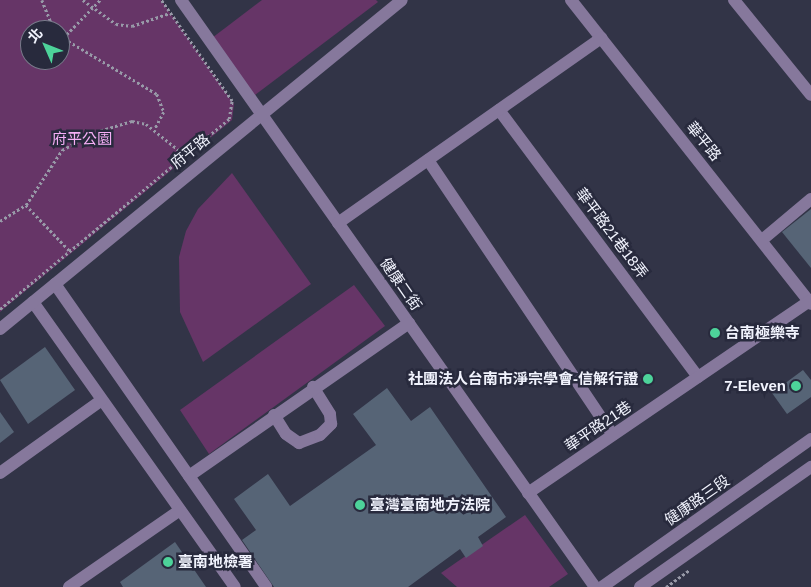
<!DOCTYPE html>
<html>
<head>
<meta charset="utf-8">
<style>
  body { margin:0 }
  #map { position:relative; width:811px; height:587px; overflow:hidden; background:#323447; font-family:Helvetica,"Noto Sans TC",sans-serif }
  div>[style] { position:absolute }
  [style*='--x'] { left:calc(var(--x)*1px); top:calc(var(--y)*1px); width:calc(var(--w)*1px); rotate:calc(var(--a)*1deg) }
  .green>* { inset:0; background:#663567 }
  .building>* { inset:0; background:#566476 }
  .path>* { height:2.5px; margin-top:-1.25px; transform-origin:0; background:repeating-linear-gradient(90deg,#989aa8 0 2.5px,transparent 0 5px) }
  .minor>* { height:12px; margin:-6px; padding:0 6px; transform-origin:6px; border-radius:6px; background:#86789c }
  .dots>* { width:14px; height:14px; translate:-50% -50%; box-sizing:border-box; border:2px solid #282a3d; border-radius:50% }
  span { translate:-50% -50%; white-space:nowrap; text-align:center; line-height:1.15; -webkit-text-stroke:5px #282a3d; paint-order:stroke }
  .park-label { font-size:15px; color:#f5aef6 }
  .street-label { font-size:15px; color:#f1f3fd }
  .poi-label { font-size:15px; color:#f1f3fd; font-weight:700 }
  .left { translate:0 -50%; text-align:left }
  .right { translate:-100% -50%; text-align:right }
  .north { position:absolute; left:20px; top:20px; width:50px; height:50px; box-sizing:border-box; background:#282a3d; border:1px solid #787a8a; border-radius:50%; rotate:314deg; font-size:14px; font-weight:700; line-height:20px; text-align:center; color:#f1f3fd }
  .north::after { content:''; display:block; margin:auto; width:18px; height:22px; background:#4dd39a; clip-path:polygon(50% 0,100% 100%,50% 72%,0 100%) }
</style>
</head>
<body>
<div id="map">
  <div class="green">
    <div style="clip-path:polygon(evenodd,0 0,161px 0,234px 104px,232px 120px,0 312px,0 0,30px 30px,60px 30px,60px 60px,30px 60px,30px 30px)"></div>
    <div style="clip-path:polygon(262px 0,376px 0,378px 2px,251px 98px,208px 41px)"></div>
    <div style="clip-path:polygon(232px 173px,311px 284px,203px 362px,180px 312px,179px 257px,186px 231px,198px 209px)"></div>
    <div style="clip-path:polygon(354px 285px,385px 326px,209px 454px,180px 410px)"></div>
    <div style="clip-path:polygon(525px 515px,568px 574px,549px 587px,457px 587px,441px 573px)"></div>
  </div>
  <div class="building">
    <div style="clip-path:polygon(811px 209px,811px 268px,782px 232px)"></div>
    <div style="clip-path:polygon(45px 347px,75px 390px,28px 424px,0 380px)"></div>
    <div style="clip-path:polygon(803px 370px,811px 380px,811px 397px,787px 414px,772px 393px)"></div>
    <div style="clip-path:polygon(387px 388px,411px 421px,430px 407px,506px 517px,478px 537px,483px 546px,466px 558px,460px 549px,408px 587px,274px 587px,242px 540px,256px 530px,234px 499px,268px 474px,290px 506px,376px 445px,353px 414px)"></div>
    <div style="clip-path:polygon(0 412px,14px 432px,0 443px)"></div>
    <div style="clip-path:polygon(175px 542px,206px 587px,123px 587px,120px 582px)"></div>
  </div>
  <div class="path">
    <div style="--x:42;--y:0;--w:32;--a:68"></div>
    <div style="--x:83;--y:0;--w:41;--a:36"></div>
    <div style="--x:116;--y:24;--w:16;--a:7"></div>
    <div style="--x:132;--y:26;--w:40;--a:-18.9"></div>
    <div style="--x:60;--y:36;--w:113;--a:30.9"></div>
    <div style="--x:157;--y:94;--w:19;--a:69"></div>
    <div style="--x:164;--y:112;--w:19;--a:118"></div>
    <div style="--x:63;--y:38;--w:53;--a:-45.8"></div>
    <div style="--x:26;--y:205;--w:64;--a:46.3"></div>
    <div style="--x:0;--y:221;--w:31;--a:-32"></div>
    <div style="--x:26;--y:205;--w:66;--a:-56.8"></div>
    <div style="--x:62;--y:150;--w:38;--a:-28"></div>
    <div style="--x:96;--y:132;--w:38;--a:-17"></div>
    <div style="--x:132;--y:121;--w:14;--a:12"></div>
    <div style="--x:146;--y:124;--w:50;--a:38.5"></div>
    <div style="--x:0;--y:309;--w:298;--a:-39.7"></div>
    <div style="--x:229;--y:119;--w:18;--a:-81"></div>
    <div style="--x:232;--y:101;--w:123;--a:-125.1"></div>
    <div style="--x:666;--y:587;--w:29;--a:-36"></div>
  </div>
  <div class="minor">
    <div style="--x:181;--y:0;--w:718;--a:54.81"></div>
    <div style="--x:571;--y:0;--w:387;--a:51.7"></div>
    <div style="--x:734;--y:0;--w:122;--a:51"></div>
    <div style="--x:499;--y:110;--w:333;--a:53.3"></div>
    <div style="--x:428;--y:160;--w:331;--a:56.1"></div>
    <div style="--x:338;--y:223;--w:322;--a:-35.1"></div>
    <div style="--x:762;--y:240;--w:64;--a:-39.9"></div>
    <div style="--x:55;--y:284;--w:369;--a:55.1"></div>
    <div style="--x:33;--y:302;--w:349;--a:54.7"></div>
    <div style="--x:0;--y:329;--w:519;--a:-39.3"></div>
    <div style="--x:274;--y:415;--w:22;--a:58"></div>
    <div style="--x:286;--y:434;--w:16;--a:35"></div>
    <div style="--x:299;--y:443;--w:22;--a:-21"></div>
    <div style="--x:320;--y:435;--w:16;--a:-45"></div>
    <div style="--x:331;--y:424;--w:10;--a:-96"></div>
    <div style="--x:330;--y:414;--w:32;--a:-122"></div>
    <div style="--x:0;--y:473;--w:125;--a:-35.6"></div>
    <div style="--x:189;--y:476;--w:268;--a:-34.8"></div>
    <div style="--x:528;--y:493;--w:340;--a:-34.3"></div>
    <div style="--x:69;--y:587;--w:135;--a:-34.7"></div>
    <div style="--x:602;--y:587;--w:256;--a:-35.3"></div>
    <div style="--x:640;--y:587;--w:209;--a:-35.1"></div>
  </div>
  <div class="dots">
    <div style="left:715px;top:333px;background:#4dd39a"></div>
    <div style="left:648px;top:379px;background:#4dd39a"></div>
    <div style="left:796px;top:386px;background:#4dd39a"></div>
    <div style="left:360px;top:505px;background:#4dd39a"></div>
    <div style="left:168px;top:562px;background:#4dd39a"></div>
  </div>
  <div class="park-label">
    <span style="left:82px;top:139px">府平公園</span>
  </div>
  <div class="street-label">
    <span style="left:704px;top:141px;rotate:51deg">華平路</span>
    <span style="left:190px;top:151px;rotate:-39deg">府平路</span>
    <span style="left:612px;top:233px;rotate:53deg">華平路21巷18弄</span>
    <span style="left:401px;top:284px;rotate:55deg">健康二街</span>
    <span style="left:598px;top:426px;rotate:-34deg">華平路21巷</span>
    <span style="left:697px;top:500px;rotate:-35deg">健康路三段</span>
  </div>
  <div class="poi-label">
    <span class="left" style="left:725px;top:333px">台南極樂寺</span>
    <span class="right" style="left:638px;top:379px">社團法人台南市淨宗學會-信解行證</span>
    <span class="right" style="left:786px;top:386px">7-Eleven</span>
    <span class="left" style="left:370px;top:505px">臺灣臺南地方法院</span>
    <span class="left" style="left:178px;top:562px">臺南地檢署</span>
  </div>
  <div class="north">北</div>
</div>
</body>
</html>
